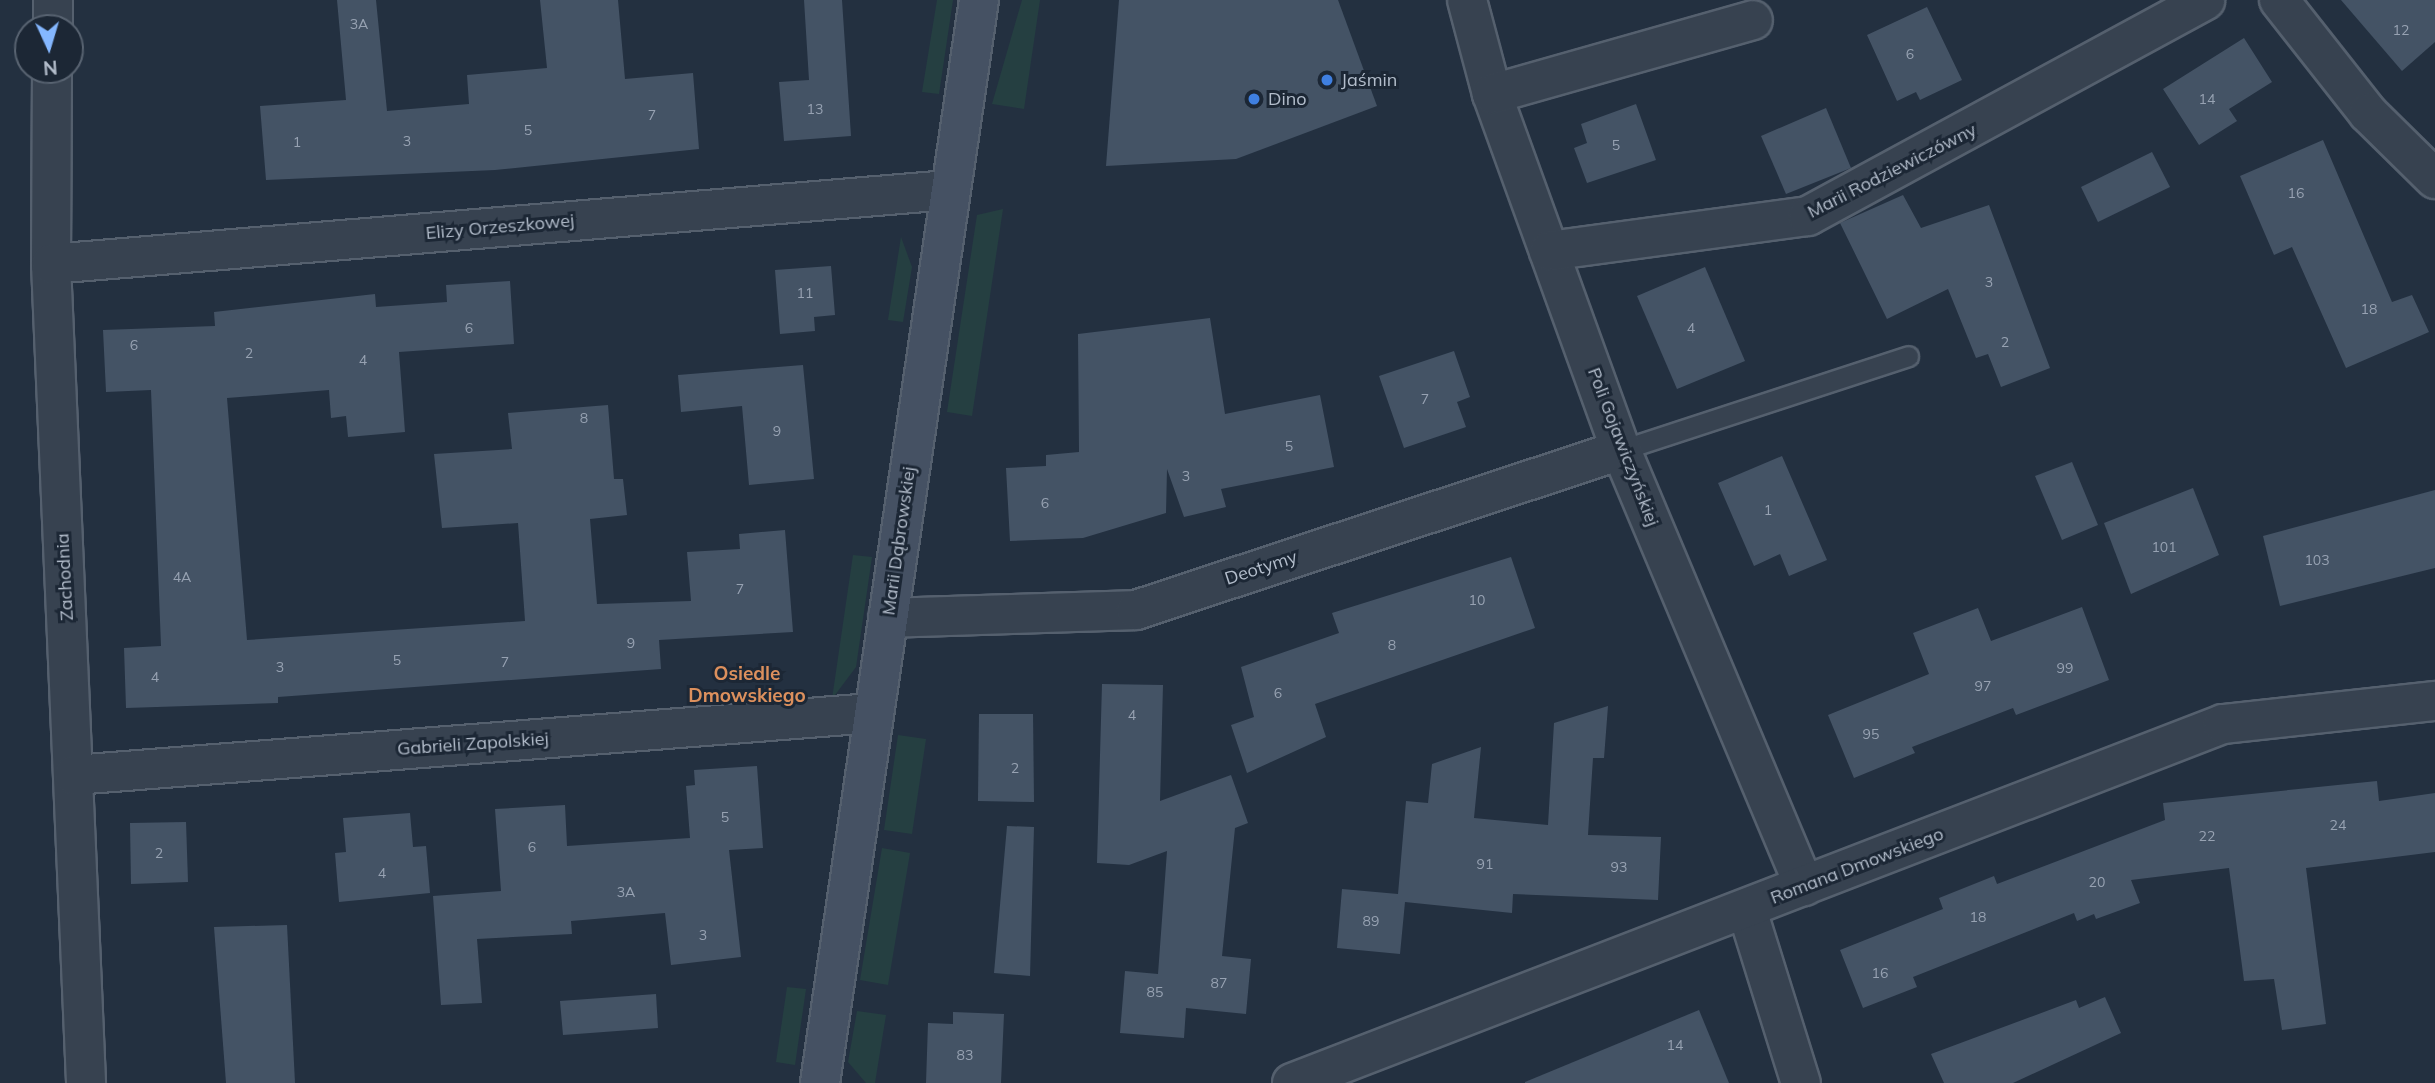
<!DOCTYPE html>
<html>
<head>
<meta charset="utf-8">
<style>
  body { margin:0 }
  #map { position:relative; width:2435px; height:1083px; overflow:hidden; background:#233040; font-family:Mulish,sans-serif }
  div>[style] { position:absolute }
  [style*='--x'] { left:calc(var(--x)*1px); top:calc(var(--y)*1px); width:calc(var(--w)*1px); rotate:calc(var(--a)*1deg) }
  .green>* { inset:0; background:#253f41 }
  .building>* { inset:0; background:#445365 }
  .roads { filter:drop-shadow(2px 0 #55606e) drop-shadow(-2px 0 #55606e) drop-shadow(0 2px #55606e) drop-shadow(0 -2px #55606e) }
  .lane>* { height:19px; margin:-9.5px; padding:0 9.5px; transform-origin:9.5px; border-radius:9.5px; background:#374250 }
  .street>* { height:38px; margin:-19px; padding:0 19px; transform-origin:19px; border-radius:19px; background:#374250 }
  .secondary>* { height:38px; margin:-19px; padding:0 19px; transform-origin:19px; border-radius:19px; background:#455163 }
  .dots>* { width:19px; height:19px; translate:-50% -50%; box-sizing:border-box; border:4px solid #1c2735; border-radius:50% }
  span { translate:-50% -50%; white-space:nowrap; text-align:center; line-height:1.15; -webkit-text-stroke:6px #1c2735; paint-order:stroke }
  .number-label { font-size:14px; color:#97a2b2 }
  .number-label span { -webkit-text-stroke-width:0 }
  .poi-label { font-size:18px; color:#b3bdcb }
  .left { translate:0 -50%; text-align:left }
  .street-label { font-size:18px; color:#b3bdcb }
  .neighbourhood-label { font-size:19px; color:#dc905d; font-weight:700 }
  .north { position:absolute; left:14px; top:14px; width:70px; height:70px; box-sizing:border-box; background:#1c2735; border:2px solid #586371; border-radius:50%; rotate:176deg; font-size:19px; font-weight:700; line-height:28px; text-align:center; color:#b3bdcb }
  .north::after { content:''; display:block; margin:auto; width:24px; height:32px; background:#84b7ff; clip-path:polygon(50% 0,100% 100%,50% 72%,0 100%) }
</style>
</head>
<body>
<div id="map">
  <div class="green">
    <div style="clip-path:polygon(937px 0,953px 0,939px 94px,922px 92px)"></div>
    <div style="clip-path:polygon(1022px 0,1040px 0,1024px 109px,992px 104px)"></div>
    <div style="clip-path:polygon(1003px 209px,972px 416px,947px 412px,977px 215px)"></div>
    <div style="clip-path:polygon(901px 237px,912px 267px,903px 322px,888px 320px)"></div>
    <div style="clip-path:polygon(853px 555px,872px 557px,856px 667px,832px 699px)"></div>
    <div style="clip-path:polygon(898px 735px,926px 739px,912px 834px,884px 830px)"></div>
    <div style="clip-path:polygon(882px 848px,910px 853px,888px 985px,860px 980px)"></div>
    <div style="clip-path:polygon(787px 987px,806px 989px,795px 1065px,776px 1062px)"></div>
    <div style="clip-path:polygon(857px 1011px,886px 1015px,875px 1083px,866px 1083px,848px 1062px)"></div>
  </div>
  <div class="building">
    <div style="clip-path:polygon(337px 0,376px 0,387px 111px,469px 104px,467px 75px,547px 68px,540px 0,618px 0,625px 79px,693px 73px,699px 149px,495px 170px,266px 180px,260px 106px,346px 100px)"></div>
    <div style="clip-path:polygon(804px 0,842px 0,851px 136px,784px 141px,779px 82px,809px 80px)"></div>
    <div style="clip-path:polygon(1119px 0,1338px 0,1377px 106px,1236px 159px,1106px 166px)"></div>
    <div style="clip-path:polygon(2341px 0,2435px 0,2435px 42px,2402px 71px)"></div>
    <div style="clip-path:polygon(1927px 7px,1962px 80px,1920px 100px,1916px 92px,1897px 101px,1867px 35px)"></div>
    <div style="clip-path:polygon(2244px 38px,2272px 82px,2229px 109px,2237px 121px,2199px 145px,2163px 89px)"></div>
    <div style="clip-path:polygon(1636px 104px,1656px 160px,1587px 183px,1574px 148px,1587px 143px,1581px 124px)"></div>
    <div style="clip-path:polygon(1826px 108px,1851px 168px,1786px 194px,1761px 136px)"></div>
    <div style="clip-path:polygon(2323px 140px,2392px 302px,2412px 295px,2429px 332px,2346px 368px,2292px 247px,2274px 255px,2240px 176px)"></div>
    <div style="clip-path:polygon(2152px 152px,2170px 187px,2098px 222px,2081px 187px)"></div>
    <div style="clip-path:polygon(1903px 195px,1921px 228px,1989px 205px,2050px 368px,2001px 387px,1988px 354px,1976px 358px,1948px 289px,1887px 319px,1840px 223px)"></div>
    <div style="clip-path:polygon(831px 266px,835px 315px,814px 317px,815px 331px,780px 334px,775px 270px)"></div>
    <div style="clip-path:polygon(1705px 267px,1745px 361px,1677px 389px,1637px 296px)"></div>
    <div style="clip-path:polygon(510px 281px,514px 344px,399px 352px,405px 432px,348px 437px,346px 416px,331px 418px,329px 390px,227px 398px,247px 640px,525px 621px,518px 523px,442px 528px,434px 454px,512px 449px,508px 413px,608px 405px,614px 479px,623px 479px,627px 515px,590px 519px,597px 604px,691px 601px,687px 552px,740px 549px,739px 534px,785px 530px,793px 632px,659px 640px,661px 669px,278px 697px,278px 703px,126px 708px,124px 648px,161px 646px,151px 390px,106px 392px,103px 330px,215px 326px,214px 312px,375px 294px,376px 307px,447px 302px,446px 285px)"></div>
    <div style="clip-path:polygon(1210px 318px,1225px 414px,1320px 395px,1334px 467px,1221px 489px,1226px 507px,1184px 517px,1167px 469px,1166px 513px,1083px 538px,1010px 541px,1006px 468px,1046px 466px,1046px 455px,1079px 452px,1078px 334px)"></div>
    <div style="clip-path:polygon(1454px 351px,1470px 397px,1457px 402px,1466px 427px,1404px 448px,1379px 376px)"></div>
    <div style="clip-path:polygon(803px 365px,814px 479px,749px 485px,742px 406px,681px 412px,678px 375px)"></div>
    <div style="clip-path:polygon(1782px 456px,1827px 560px,1789px 576px,1780px 554px,1754px 566px,1718px 483px)"></div>
    <div style="clip-path:polygon(2072px 462px,2098px 525px,2062px 540px,2035px 476px)"></div>
    <div style="clip-path:polygon(2193px 488px,2219px 555px,2131px 594px,2104px 523px)"></div>
    <div style="clip-path:polygon(2435px 490px,2435px 568px,2280px 606px,2263px 536px)"></div>
    <div style="clip-path:polygon(1511px 557px,1535px 628px,1315px 704px,1326px 737px,1247px 773px,1231px 725px,1254px 717px,1241px 667px,1339px 633px,1332px 613px)"></div>
    <div style="clip-path:polygon(2082px 607px,2109px 680px,2016px 715px,2013px 708px,1912px 747px,1915px 753px,1854px 778px,1828px 715px,1929px 674px,1913px 633px,1978px 608px,1991px 641px)"></div>
    <div style="clip-path:polygon(1102px 684px,1163px 685px,1160px 801px,1231px 775px,1248px 823px,1235px 828px,1222px 956px,1251px 959px,1246px 1014px,1186px 1008px,1184px 1038px,1120px 1033px,1125px 971px,1158px 974px,1167px 851px,1129px 865px,1097px 863px)"></div>
    <div style="clip-path:polygon(1608px 706px,1604px 758px,1593px 758px,1588px 835px,1661px 837px,1658px 900px,1513px 894px,1512px 913px,1405px 902px,1400px 954px,1337px 948px,1342px 889px,1398px 894px,1406px 801px,1428px 803px,1432px 764px,1481px 747px,1474px 818px,1548px 825px,1554px 723px)"></div>
    <div style="clip-path:polygon(979px 714px,1033px 714px,1034px 802px,978px 801px)"></div>
    <div style="clip-path:polygon(757px 766px,763px 848px,729px 850px,741px 957px,671px 965px,665px 913px,571px 921px,572px 934px,477px 939px,482px 1003px,441px 1005px,433px 896px,501px 891px,495px 809px,565px 805px,567px 846px,690px 838px,686px 786px,695px 785px,694px 770px)"></div>
    <div style="clip-path:polygon(2377px 781px,2379px 801px,2435px 793px,2435px 852px,2306px 868px,2326px 1024px,2282px 1030px,2274px 979px,2244px 981px,2229px 868px,2131px 880px,2140px 903px,2096px 919px,2094px 914px,2077px 921px,2074px 913px,1913px 977px,1917px 987px,1863px 1008px,1840px 950px,1943px 909px,1939px 898px,1994px 876px,1997px 884px,2165px 820px,2163px 803px)"></div>
    <div style="clip-path:polygon(410px 813px,413px 847px,426px 846px,430px 893px,339px 902px,335px 853px,346px 852px,343px 818px)"></div>
    <div style="clip-path:polygon(186px 822px,188px 882px,131px 884px,130px 823px)"></div>
    <div style="clip-path:polygon(1007px 826px,1034px 827px,1030px 976px,994px 973px)"></div>
    <div style="clip-path:polygon(287px 925px,295px 1083px,226px 1083px,214px 927px)"></div>
    <div style="clip-path:polygon(656px 994px,658px 1028px,563px 1035px,560px 1001px)"></div>
    <div style="clip-path:polygon(2105px 997px,2121px 1033px,2013px 1083px,1944px 1083px,1931px 1054px,2076px 1000px,2079px 1008px)"></div>
    <div style="clip-path:polygon(1699px 1010px,1729px 1083px,1525px 1083px,1525px 1082px)"></div>
    <div style="clip-path:polygon(953px 1012px,1004px 1014px,1001px 1083px,926px 1083px,928px 1023px,953px 1024px)"></div>
  </div>
  <div class="roads">
    <div class="lane">
      <div style="--x:1621;--y:450;--w:302;--a:-18.1"></div>
    </div>
    <div class="street">
      <div style="--x:1467;--y:0;--w:97;--a:75.1"></div>
      <div style="--x:1492;--y:94;--w:379;--a:70.1"></div>
      <div style="--x:1621;--y:450;--w:473;--a:67.2"></div>
      <div style="--x:2279;--y:0;--w:144;--a:51.8"></div>
      <div style="--x:2368;--y:113;--w:94;--a:44.6"></div>
      <div style="--x:53;--y:28;--w:28;--a:-90"></div>
      <div style="--x:52;--y:70;--w:194;--a:90.3"></div>
      <div style="--x:51;--y:264;--w:820;--a:87.55"></div>
      <div style="--x:1492;--y:94;--w:271;--a:-15.8"></div>
      <div style="--x:1549;--y:251;--w:261;--a:-7.7"></div>
      <div style="--x:1808;--y:216;--w:452;--a:-28.5"></div>
      <div style="--x:51;--y:264;--w:902;--a:-4.71"></div>
      <div style="--x:888;--y:618;--w:248;--a:-1.8"></div>
      <div style="--x:1136;--y:610;--w:511;--a:-18.26"></div>
      <div style="--x:74;--y:775;--w:801;--a:-4.44"></div>
      <div style="--x:1747;--y:910;--w:181;--a:72.7"></div>
      <div style="--x:1292;--y:1083;--w:998;--a:-21.09"></div>
      <div style="--x:2223;--y:724;--w:213;--a:-6.2"></div>
    </div>
    <div class="secondary">
      <div style="--x:820;--y:1083;--w:1095;--a:-81.65"></div>
    </div>
  </div>
  <div class="dots">
    <div style="left:1327px;top:80px;background:#3f7fe0"></div>
    <div style="left:1254px;top:99px;background:#3f7fe0"></div>
  </div>
  <div class="number-label">
    <span style="left:359px;top:24px">3A</span>
    <span style="left:2401px;top:30px">12</span>
    <span style="left:1910px;top:54px">6</span>
    <span style="left:2207px;top:99px">14</span>
    <span style="left:815px;top:109px">13</span>
    <span style="left:652px;top:115px">7</span>
    <span style="left:528px;top:130px">5</span>
    <span style="left:407px;top:141px">3</span>
    <span style="left:297px;top:142px">1</span>
    <span style="left:1616px;top:145px">5</span>
    <span style="left:2296px;top:193px">16</span>
    <span style="left:1989px;top:282px">3</span>
    <span style="left:805px;top:293px">11</span>
    <span style="left:2369px;top:309px">18</span>
    <span style="left:469px;top:328px">6</span>
    <span style="left:1691px;top:328px">4</span>
    <span style="left:2005px;top:342px">2</span>
    <span style="left:134px;top:345px">6</span>
    <span style="left:249px;top:353px">2</span>
    <span style="left:363px;top:360px">4</span>
    <span style="left:1425px;top:399px">7</span>
    <span style="left:584px;top:418px">8</span>
    <span style="left:777px;top:431px">9</span>
    <span style="left:1289px;top:446px">5</span>
    <span style="left:1186px;top:476px">3</span>
    <span style="left:1045px;top:503px">6</span>
    <span style="left:1768px;top:510px">1</span>
    <span style="left:2164px;top:547px">101</span>
    <span style="left:2317px;top:560px">103</span>
    <span style="left:182px;top:577px">4A</span>
    <span style="left:740px;top:589px">7</span>
    <span style="left:1477px;top:600px">10</span>
    <span style="left:631px;top:643px">9</span>
    <span style="left:1392px;top:645px">8</span>
    <span style="left:397px;top:660px">5</span>
    <span style="left:505px;top:662px">7</span>
    <span style="left:280px;top:667px">3</span>
    <span style="left:2065px;top:668px">99</span>
    <span style="left:155px;top:677px">4</span>
    <span style="left:1983px;top:686px">97</span>
    <span style="left:1278px;top:693px">6</span>
    <span style="left:1132px;top:715px">4</span>
    <span style="left:1871px;top:734px">95</span>
    <span style="left:1015px;top:768px">2</span>
    <span style="left:725px;top:817px">5</span>
    <span style="left:2338px;top:825px">24</span>
    <span style="left:2207px;top:836px">22</span>
    <span style="left:532px;top:847px">6</span>
    <span style="left:159px;top:853px">2</span>
    <span style="left:1485px;top:864px">91</span>
    <span style="left:1619px;top:867px">93</span>
    <span style="left:382px;top:873px">4</span>
    <span style="left:2097px;top:882px">20</span>
    <span style="left:626px;top:892px">3A</span>
    <span style="left:1978px;top:917px">18</span>
    <span style="left:1371px;top:921px">89</span>
    <span style="left:703px;top:935px">3</span>
    <span style="left:1880px;top:973px">16</span>
    <span style="left:1219px;top:983px">87</span>
    <span style="left:1155px;top:992px">85</span>
    <span style="left:1675px;top:1045px">14</span>
    <span style="left:965px;top:1055px">83</span>
  </div>
  <div class="poi-label">
    <span class="left" style="left:1341px;top:80px">Jaśmin</span>
    <span class="left" style="left:1268px;top:99px">Dino</span>
  </div>
  <div class="street-label">
    <span style="left:1892px;top:171px;rotate:-27deg">Marii Rodziewiczówny</span>
    <span style="left:500px;top:227px;rotate:-5deg">Elizy Orzeszkowej</span>
    <span style="left:1623px;top:447px;rotate:69deg">Poli Gojawiczyńskiej</span>
    <span style="left:899px;top:541px;rotate:-82deg">Marii Dąbrowskiej</span>
    <span style="left:1261px;top:568px;rotate:-18deg">Deotymy</span>
    <span style="left:65px;top:577px;rotate:-93deg">Zachodnia</span>
    <span style="left:473px;top:744px;rotate:-4deg">Gabrieli Zapolskiej</span>
    <span style="left:1857px;top:866px;rotate:-21deg">Romana Dmowskiego</span>
  </div>
  <div class="neighbourhood-label">
    <span style="left:747px;top:685px">Osiedle<br>Dmowskiego</span>
  </div>
  <div class="north">N</div>
</div>
</body>
</html>
